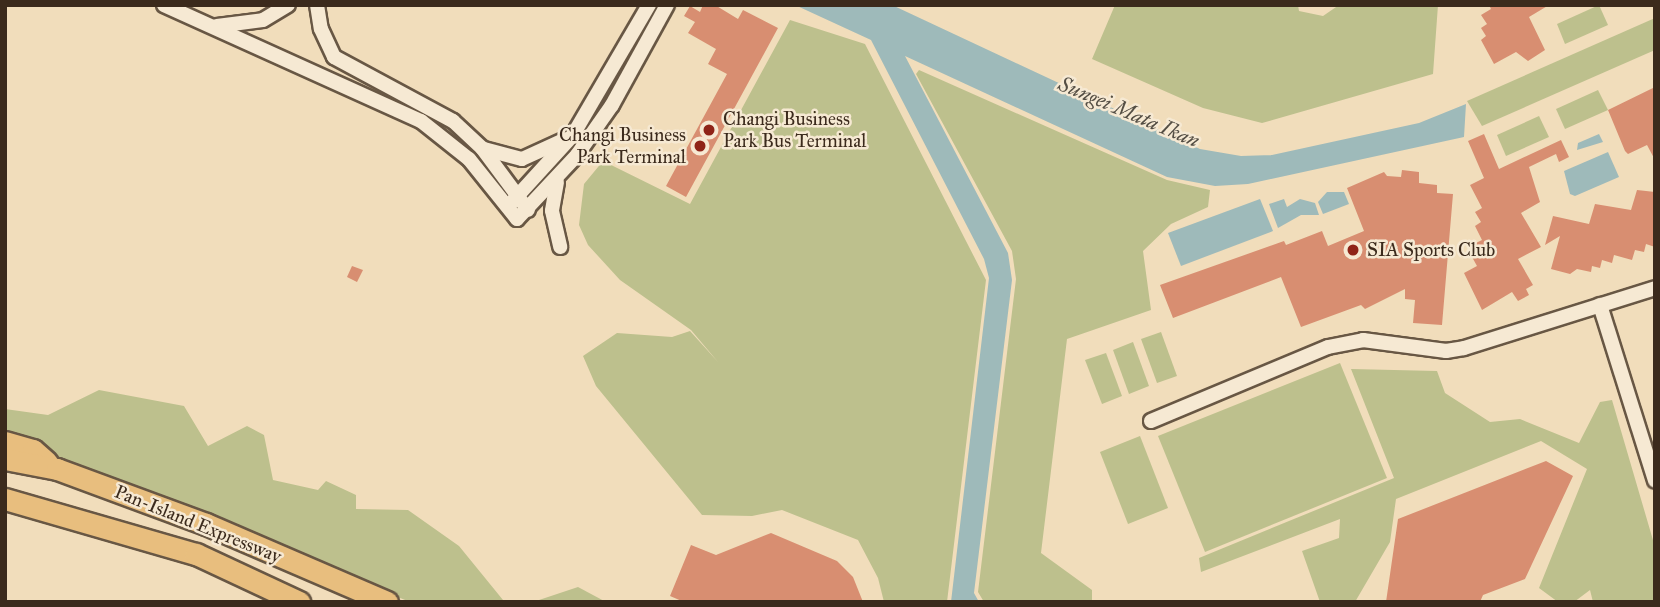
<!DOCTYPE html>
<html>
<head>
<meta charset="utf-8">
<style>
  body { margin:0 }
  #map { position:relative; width:1660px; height:607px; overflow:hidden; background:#f1ddbb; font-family:"IM FELL Great Primer",serif }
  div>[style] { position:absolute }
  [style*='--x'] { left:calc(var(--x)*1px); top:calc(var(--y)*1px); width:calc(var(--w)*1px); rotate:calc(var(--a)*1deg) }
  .green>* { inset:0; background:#bdc08d }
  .water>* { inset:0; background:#9ebaba }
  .building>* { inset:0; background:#d88e71 }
  .roads { filter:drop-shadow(2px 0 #685744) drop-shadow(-2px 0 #685744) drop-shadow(0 2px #685744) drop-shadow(0 -2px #685744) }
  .minor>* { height:14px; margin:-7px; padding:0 7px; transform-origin:7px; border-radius:7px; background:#f6e9d3 }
  .highway>* { height:21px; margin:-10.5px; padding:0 10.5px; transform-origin:10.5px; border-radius:10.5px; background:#e8be7e }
  .dots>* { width:19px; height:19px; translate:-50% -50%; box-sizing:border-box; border:4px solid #f6e9d3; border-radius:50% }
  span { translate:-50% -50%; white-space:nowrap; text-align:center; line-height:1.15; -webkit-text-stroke:5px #f6e9d3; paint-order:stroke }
  .poi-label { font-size:19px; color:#3b2a1c }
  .left { translate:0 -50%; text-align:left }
  .right { translate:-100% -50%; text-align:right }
  .street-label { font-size:19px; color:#3b2a1c }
  .water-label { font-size:21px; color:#544e44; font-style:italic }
  .frame { position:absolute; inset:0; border:7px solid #3b2a1c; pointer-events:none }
</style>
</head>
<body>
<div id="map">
  <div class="green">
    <div style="clip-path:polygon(1115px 5px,1298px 5px,1299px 11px,1323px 16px,1339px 5px,1438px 5px,1433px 74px,1262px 123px,1203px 108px,1092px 59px)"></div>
    <div style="clip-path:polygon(1599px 5px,1608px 25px,1565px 44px,1557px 24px)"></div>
    <div style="clip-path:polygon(1655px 18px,1655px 50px,1482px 126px,1467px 101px)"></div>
    <div style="clip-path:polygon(790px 20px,865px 44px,986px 280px,947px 602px,884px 602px,878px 578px,858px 540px,782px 510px,752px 516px,702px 515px,596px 386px,583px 356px,617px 333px,672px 337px,690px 331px,718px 362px,691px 330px,620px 280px,588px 245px,579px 225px,584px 184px,603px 161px,690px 204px)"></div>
    <div style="clip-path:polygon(919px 70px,1167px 180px,1210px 190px,1208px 207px,1171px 224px,1143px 251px,1151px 310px,1067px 339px,1041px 553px,1092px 590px,1092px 602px,984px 602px,978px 592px,1016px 279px,1012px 251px,916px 74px)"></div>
    <div style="clip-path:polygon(1598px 90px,1608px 110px,1565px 129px,1556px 109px)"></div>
    <div style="clip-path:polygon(1539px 116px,1549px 137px,1506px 156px,1497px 135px)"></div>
    <div style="clip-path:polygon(1161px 332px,1177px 376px,1157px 383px,1141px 339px)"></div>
    <div style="clip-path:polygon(1133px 342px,1149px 386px,1129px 394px,1113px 350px)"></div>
    <div style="clip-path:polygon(1106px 353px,1122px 396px,1102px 404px,1085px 360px)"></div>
    <div style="clip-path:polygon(1340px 363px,1387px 478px,1205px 552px,1158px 436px)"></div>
    <div style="clip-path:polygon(1351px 369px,1437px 371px,1445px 393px,1490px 422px,1520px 419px,1579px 443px,1600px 402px,1612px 400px,1655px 547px,1655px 602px,1593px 602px,1590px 590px,1574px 602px,1558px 602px,1539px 588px,1587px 469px,1541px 441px,1396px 499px,1390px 542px,1355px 602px,1320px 602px,1302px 551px,1339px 538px,1340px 519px,1201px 572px,1199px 558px,1394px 478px)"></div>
    <div style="clip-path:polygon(99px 390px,184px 406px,208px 446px,247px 426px,264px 435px,273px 480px,318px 490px,326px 481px,356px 495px,356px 509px,408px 510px,459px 546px,503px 600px,517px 602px,410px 602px,5px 437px,5px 409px,48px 415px)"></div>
    <div style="clip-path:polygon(1140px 436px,1168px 508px,1128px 524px,1100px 452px)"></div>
    <div style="clip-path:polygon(578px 587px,606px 602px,533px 602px)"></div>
  </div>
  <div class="water">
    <div style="clip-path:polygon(795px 5px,892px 5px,1200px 149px,1241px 156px,1272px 155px,1419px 123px,1466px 104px,1464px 137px,1248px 184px,1215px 186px,1167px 177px,905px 56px,1008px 253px,1012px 280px,974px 593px,979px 602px,951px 602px,989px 278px,984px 259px,871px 40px)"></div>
    <div style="clip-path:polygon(1599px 134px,1603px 142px,1577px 150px,1578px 143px)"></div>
    <div style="clip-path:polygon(1608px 152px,1619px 177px,1575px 196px,1570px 194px,1564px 171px)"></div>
    <div style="clip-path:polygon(1327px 192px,1344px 192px,1349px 204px,1323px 214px,1318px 202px)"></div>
    <div style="clip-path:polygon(1260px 199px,1273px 231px,1181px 266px,1168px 233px)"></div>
    <div style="clip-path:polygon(1284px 199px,1287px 207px,1300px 199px,1315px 203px,1319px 215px,1301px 215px,1278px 228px,1269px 204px)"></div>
  </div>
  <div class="building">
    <div style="clip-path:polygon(703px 5px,715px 5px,738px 19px,743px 10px,778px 28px,686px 197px,666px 186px,727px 74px,708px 64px,716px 49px,688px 33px,695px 22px,684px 16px,690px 6px,700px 12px)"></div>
    <div style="clip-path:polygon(1489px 5px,1549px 5px,1529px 17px,1545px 50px,1528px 61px,1516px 52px,1494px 64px,1481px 40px,1486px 36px,1481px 28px,1487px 24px,1481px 15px,1491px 9px)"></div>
    <div style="clip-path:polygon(1655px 87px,1655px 160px,1647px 145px,1628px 154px,1625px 151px,1608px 110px)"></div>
    <div style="clip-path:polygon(1484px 134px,1499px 169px,1561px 140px,1569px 157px,1559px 162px,1556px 154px,1529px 167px,1540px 202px,1521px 213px,1541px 247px,1518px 259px,1533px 285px,1526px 289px,1529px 295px,1518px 301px,1512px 292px,1482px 310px,1464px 273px,1477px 266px,1472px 257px,1479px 253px,1474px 244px,1482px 240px,1475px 226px,1481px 222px,1475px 212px,1482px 208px,1470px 185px,1484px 178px,1468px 141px)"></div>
    <div style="clip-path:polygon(1402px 170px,1419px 172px,1419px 183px,1437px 185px,1437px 193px,1453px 194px,1442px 325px,1413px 323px,1415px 300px,1405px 299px,1405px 289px,1365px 309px,1361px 305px,1301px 327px,1281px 277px,1173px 318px,1160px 285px,1284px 241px,1286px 245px,1322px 231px,1328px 246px,1364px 231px,1347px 188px,1384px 172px,1387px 176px,1401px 177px)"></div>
    <div style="clip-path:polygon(1637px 190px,1655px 192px,1655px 247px,1646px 244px,1644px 252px,1635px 250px,1632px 260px,1614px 255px,1612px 263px,1602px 260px,1600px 268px,1592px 266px,1591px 272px,1577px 269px,1570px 274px,1551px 269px,1560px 236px,1545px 245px,1553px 216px,1589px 224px,1595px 204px,1631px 210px)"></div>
    <div style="clip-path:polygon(352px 266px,363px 270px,357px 282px,347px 277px)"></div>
    <div style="clip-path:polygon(1546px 461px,1573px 476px,1525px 579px,1483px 595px,1480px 602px,1386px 602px,1398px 519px)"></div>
    <div style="clip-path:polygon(771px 533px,837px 561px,853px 577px,863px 602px,684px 602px,670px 596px,691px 545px,716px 555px)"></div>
  </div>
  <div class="roads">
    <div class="minor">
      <div style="--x:164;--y:5;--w:282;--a:24.3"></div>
      <div style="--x:421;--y:121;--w:61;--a:38.4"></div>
      <div style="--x:469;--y:159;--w:77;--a:51.3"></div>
      <div style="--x:517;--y:219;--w:88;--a:-46.8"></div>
      <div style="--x:577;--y:155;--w:61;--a:-55"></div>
      <div style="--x:612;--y:105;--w:114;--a:-61.2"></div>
      <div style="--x:317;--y:5;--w:24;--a:81"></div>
      <div style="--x:321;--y:29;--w:31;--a:65"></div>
      <div style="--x:334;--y:57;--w:135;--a:28.3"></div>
      <div style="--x:453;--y:121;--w:40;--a:43"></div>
      <div style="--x:482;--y:148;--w:77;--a:53.4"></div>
      <div style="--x:217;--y:26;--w:46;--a:-7.4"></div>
      <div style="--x:263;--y:20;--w:29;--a:-31"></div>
      <div style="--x:484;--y:149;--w:39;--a:15"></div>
      <div style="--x:522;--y:159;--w:48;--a:-24.4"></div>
      <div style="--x:557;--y:182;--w:29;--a:100"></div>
      <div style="--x:552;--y:211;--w:37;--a:77"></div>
      <div style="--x:511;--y:203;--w:92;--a:-47.6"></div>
      <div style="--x:573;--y:135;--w:151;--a:-59.7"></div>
      <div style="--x:1600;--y:305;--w:184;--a:72.6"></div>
      <div style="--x:1151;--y:421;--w:192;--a:-22.7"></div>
      <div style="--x:1328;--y:347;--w:36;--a:-11"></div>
      <div style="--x:1363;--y:340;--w:84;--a:7.5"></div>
      <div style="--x:1446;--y:351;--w:18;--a:-9"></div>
      <div style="--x:1464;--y:348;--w:200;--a:-17.4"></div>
    </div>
    <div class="highway">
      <div style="--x:5;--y:442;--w:29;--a:16"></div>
      <div style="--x:33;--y:450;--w:18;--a:41"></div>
      <div style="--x:5;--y:459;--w:53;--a:10.9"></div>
      <div style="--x:57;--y:469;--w:159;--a:20.3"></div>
      <div style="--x:206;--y:524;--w:197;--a:23.3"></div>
      <div style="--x:5;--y:499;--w:199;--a:16.1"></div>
      <div style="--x:196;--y:554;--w:114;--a:25"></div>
    </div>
  </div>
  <div class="dots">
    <div style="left:709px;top:130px;background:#8f2418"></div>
    <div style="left:700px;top:146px;background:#8f2418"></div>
    <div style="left:1353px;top:250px;background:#8f2418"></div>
  </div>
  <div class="poi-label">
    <span class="left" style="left:723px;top:130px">Changi Business<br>Park Bus Terminal</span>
    <span class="right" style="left:686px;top:146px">Changi Business<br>Park Terminal</span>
    <span class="left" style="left:1367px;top:250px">SIA Sports Club</span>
  </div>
  <div class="street-label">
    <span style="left:198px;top:524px;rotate:22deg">Pan-Island Expressway</span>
  </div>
  <div class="water-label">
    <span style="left:1129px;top:112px;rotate:23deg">Sungei Mata Ikan</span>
  </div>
  <div class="frame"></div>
</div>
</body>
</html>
